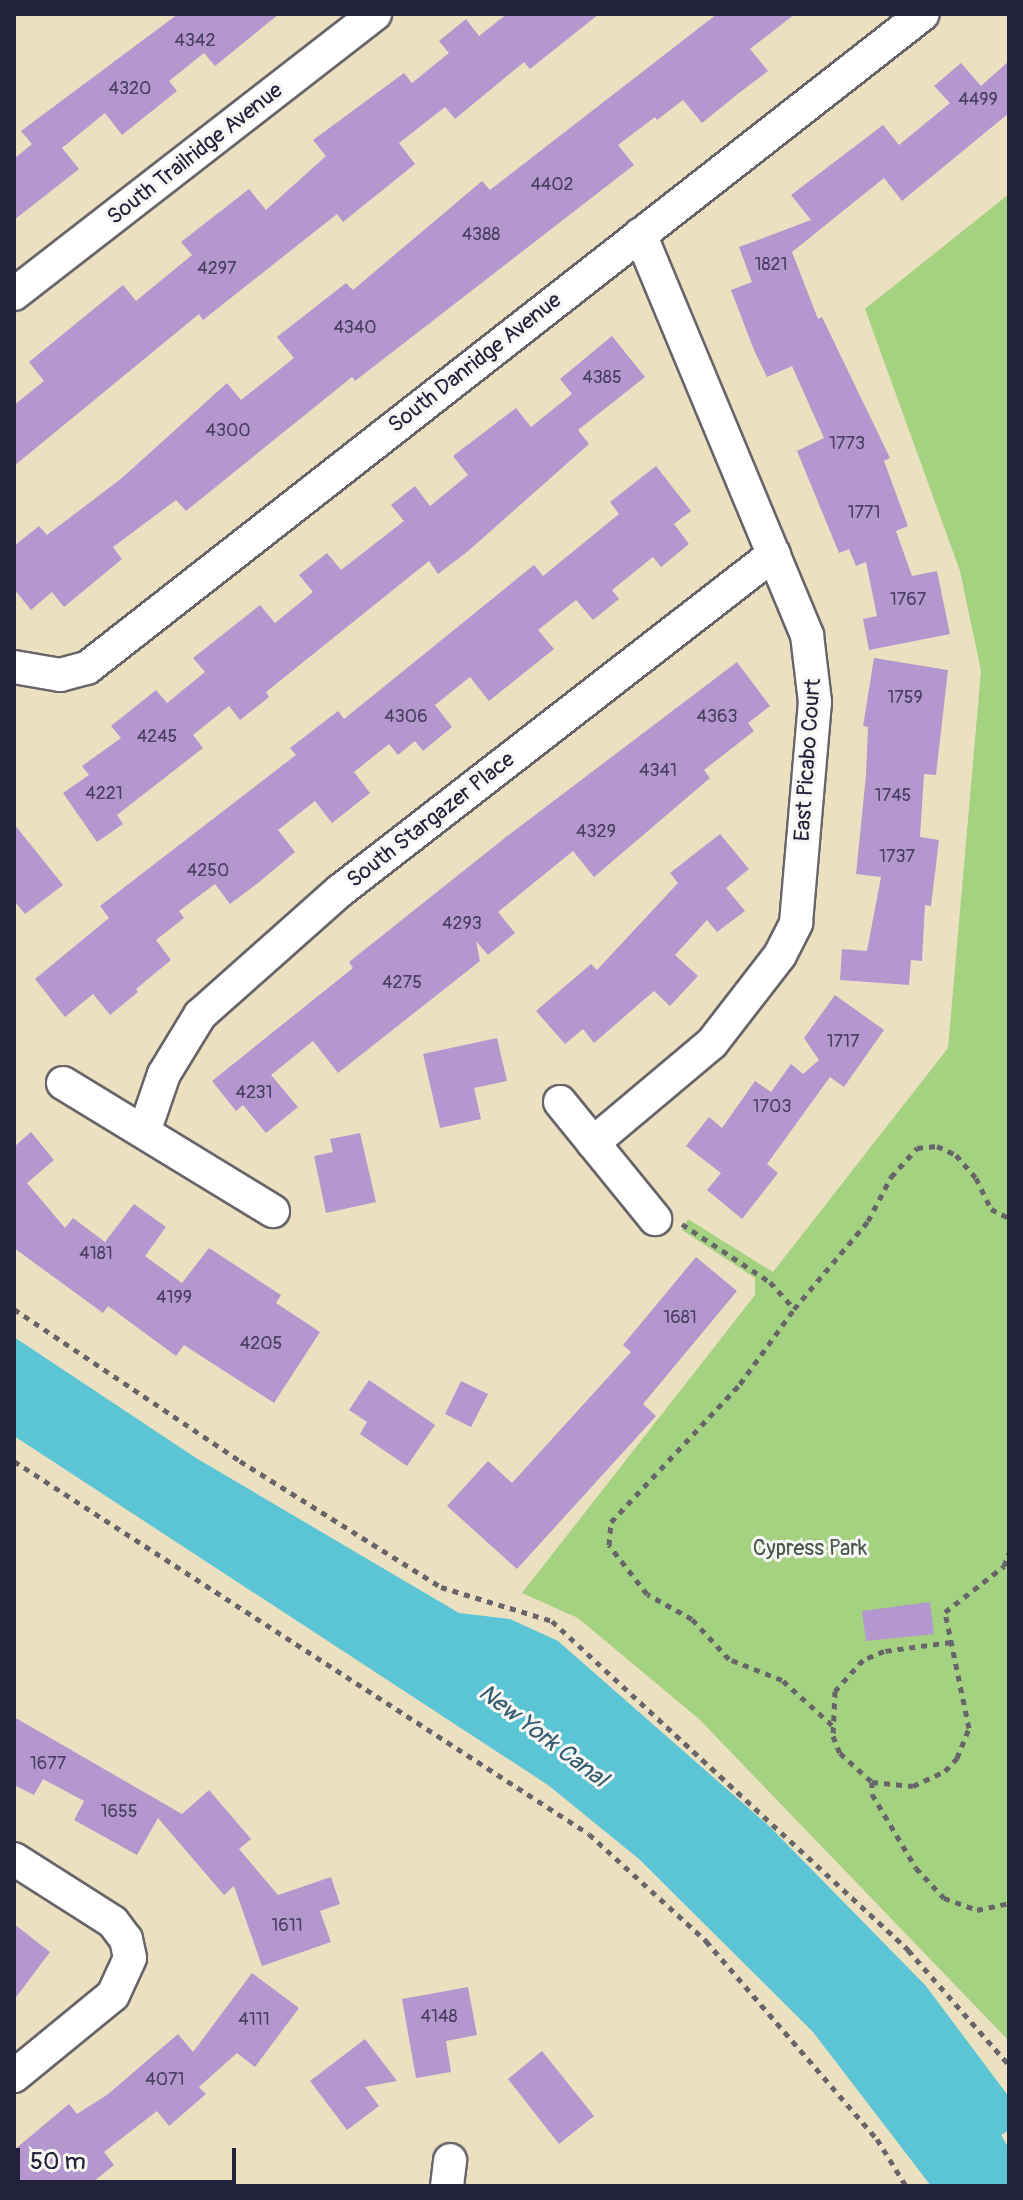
<!DOCTYPE html>
<html>
<head>
<meta charset="utf-8">
<style>
  body { margin:0 }
  #map { position:relative; width:1023px; height:2200px; overflow:hidden; background:#ebe1c1; font-family:Pangolin,sans-serif }
  div>[style] { position:absolute }
  [style*='--x'] { left:calc(var(--x)*1px); top:calc(var(--y)*1px); width:calc(var(--w)*1px); rotate:calc(var(--a)*1deg) }
  .green>* { inset:0; background:#a4d280 }
  .water>* { inset:0; background:#5bc5d6 }
  .building>* { inset:0; background:#b497cf }
  .path>* { height:5px; margin-top:-2.5px; transform-origin:0; background:repeating-linear-gradient(90deg,#68656a 0 6px,transparent 0 12px) }
  .roads { filter:drop-shadow(2px 0 #68656a) drop-shadow(-2px 0 #68656a) drop-shadow(0 2px #68656a) drop-shadow(0 -2px #68656a) }
  .minor>* { height:32px; margin:-16px; padding:0 16px; transform-origin:16px; border-radius:16px; background:#fff }
  span { translate:-50% -50%; white-space:nowrap; text-align:center; line-height:1.15; -webkit-text-stroke:6px #f6f6f2; paint-order:stroke }
  .number-label { font-size:18px; color:#463f60 }
  .number-label span { -webkit-text-stroke-width:0 }
  .street-label { font-size:22px; color:#22223b }
  .park-label { font-size:22px; color:#495750 }
  .water-label { font-size:24px; color:#365b71; font-style:italic }
  .frame { position:absolute; inset:0; border:16px solid #22223b; pointer-events:none }
  .scale { position:absolute; left:16px; top:2148px; width:220px; height:36px; box-sizing:border-box; border:4px solid #22223b; border-top:0; padding-left:10px; font-size:24px; line-height:28px; white-space:nowrap; color:#22223b; -webkit-text-stroke:6px #f6f6f2; paint-order:stroke }
</style>
</head>
<body>
<div id="map">
  <div class="green">
    <div style="clip-path:polygon(1009px 194px,1009px 2041px,699px 1719px,578px 1618px,522px 1593px,755px 1295px,755px 1278px,682px 1230px,688px 1219px,773px 1272px,948px 1048px,981px 671px,960px 571px,865px 309px)"></div>
  </div>
  <div class="water">
    <div style="clip-path:polygon(14px 1337px,196px 1458px,459px 1613px,510px 1619px,558px 1641px,770px 1827px,926px 1986px,1009px 2097px,1009px 2130px,1001px 2135px,1009px 2149px,1009px 2186px,931px 2186px,813px 2032px,639px 1859px,548px 1785px,14px 1436px)"></div>
  </div>
  <div class="building">
    <div style="clip-path:polygon(178px 14px,279px 14px,215px 66px,204px 53px,169px 81px,177px 91px,122px 135px,105px 113px,62px 148px,79px 169px,14px 220px,14px 159px,32px 144px,21px 131px)"></div>
    <div style="clip-path:polygon(507px 14px,599px 14px,530px 69px,524px 62px,455px 119px,445px 107px,399px 143px,415px 164px,343px 222px,337px 214px,203px 320px,199px 314px,14px 466px,14px 405px,44px 381px,29px 362px,123px 285px,136px 301px,192px 255px,181px 242px,249px 189px,266px 210px,326px 156px,313px 140px,404px 73px,412px 83px,449px 53px,439px 41px,466px 19px,479px 36px)"></div>
    <div style="clip-path:polygon(717px 14px,795px 14px,750px 49px,768px 71px,739px 93px,702px 123px,683px 100px,657px 120px,655px 117px,618px 145px,634px 165px,355px 381px,352px 377px,186px 511px,176px 500px,113px 547px,122px 559px,64px 607px,52px 592px,31px 610px,14px 589px,14px 546px,39px 526px,47px 535px,122px 478px,227px 383px,241px 400px,294px 358px,277px 337px,346px 283px,353px 290px,482px 181px,490px 190px)"></div>
    <div style="clip-path:polygon(1009px 61px,1009px 113px,902px 201px,884px 178px,792px 252px,818px 319px,822px 317px,890px 458px,884px 461px,908px 526px,896px 531px,912px 576px,937px 571px,950px 634px,869px 650px,863px 619px,877px 616px,866px 562px,856px 566px,849px 549px,839px 553px,797px 451px,824px 438px,792px 366px,767px 377px,754px 350px,731px 290px,752px 282px,739px 247px,811px 220px,791px 195px,883px 125px,899px 145px,950px 103px,934px 86px,961px 63px,981px 86px)"></div>
    <div style="clip-path:polygon(612px 336px,645px 377px,578px 430px,589px 444px,467px 552px,438px 574px,429px 561px,266px 692px,269px 697px,240px 720px,229px 706px,193px 735px,203px 748px,117px 815px,123px 824px,97px 842px,63px 793px,89px 775px,82px 766px,121px 738px,111px 726px,156px 690px,167px 703px,205px 672px,193px 658px,260px 605px,275px 623px,313px 592px,299px 575px,327px 553px,341px 570px,404px 521px,391px 505px,415px 486px,430px 506px,468px 475px,453px 456px,516px 408px,531px 427px,572px 394px,560px 379px)"></div>
    <div style="clip-path:polygon(656px 466px,691px 511px,674px 524px,689px 544px,661px 567px,653px 557px,612px 590px,619px 599px,593px 620px,576px 600px,538px 630px,554px 649px,489px 701px,470px 677px,435px 705px,452px 727px,423px 751px,415px 741px,398px 755px,389px 744px,354px 772px,370px 793px,332px 823px,315px 801px,278px 830px,295px 852px,258px 883px,230px 904px,215px 884px,179px 911px,184px 918px,156px 940px,171px 960px,136px 989px,138px 992px,110px 1015px,93px 994px,65px 1017px,35px 979px,109px 918px,100px 906px,296px 755px,290px 748px,338px 711px,344px 719px,534px 565px,543px 576px,619px 514px,610px 502px)"></div>
    <div style="clip-path:polygon(874px 658px,948px 670px,936px 775px,924px 774px,920px 837px,939px 840px,931px 906px,925px 905px,922px 961px,911px 960px,909px 985px,840px 980px,842px 949px,867px 951px,881px 877px,856px 874px,866px 775px,868px 727px,863px 726px)"></div>
    <div style="clip-path:polygon(737px 662px,770px 706px,748px 723px,754px 731px,704px 770px,710px 778px,594px 877px,573px 851px,498px 912px,515px 933px,488px 955px,476px 941px,480px 961px,338px 1073px,313px 1041px,271px 1075px,298px 1107px,266px 1133px,243px 1105px,236px 1111px,212px 1081px,353px 968px,349px 962px,506px 837px)"></div>
    <div style="clip-path:polygon(14px 824px,63px 885px,25px 914px,14px 901px)"></div>
    <div style="clip-path:polygon(720px 834px,749px 869px,726px 888px,745px 911px,717px 932px,707px 920px,675px 955px,698px 976px,670px 1006px,654px 991px,594px 1043px,583px 1029px,565px 1044px,536px 1011px,591px 964px,597px 970px,678px 883px,670px 873px)"></div>
    <div style="clip-path:polygon(835px 995px,884px 1030px,844px 1087px,830px 1077px,767px 1164px,778px 1173px,742px 1219px,707px 1190px,721px 1173px,686px 1146px,709px 1117px,722px 1128px,755px 1081px,771px 1092px,791px 1064px,803px 1074px,819px 1060px,804px 1038px)"></div>
    <div style="clip-path:polygon(497px 1038px,507px 1081px,474px 1088px,481px 1119px,440px 1128px,423px 1054px)"></div>
    <div style="clip-path:polygon(31px 1132px,54px 1160px,27px 1183px,65px 1228px,73px 1218px,105px 1242px,134px 1204px,166px 1227px,145px 1256px,182px 1283px,209px 1248px,281px 1295px,276px 1303px,320px 1332px,274px 1403px,184px 1345px,176px 1356px,108px 1306px,103px 1313px,14px 1248px,14px 1147px)"></div>
    <div style="clip-path:polygon(360px 1133px,376px 1202px,326px 1213px,314px 1156px,333px 1152px,330px 1139px)"></div>
    <div style="clip-path:polygon(696px 1257px,737px 1291px,643px 1404px,656px 1416px,517px 1569px,447px 1506px,488px 1461px,512px 1483px,631px 1352px,623px 1345px)"></div>
    <div style="clip-path:polygon(369px 1380px,435px 1425px,407px 1466px,360px 1434px,367px 1422px,349px 1410px)"></div>
    <div style="clip-path:polygon(461px 1381px,488px 1394px,471px 1427px,445px 1414px)"></div>
    <div style="clip-path:polygon(930px 1602px,934px 1634px,866px 1641px,862px 1611px)"></div>
    <div style="clip-path:polygon(14px 1717px,182px 1814px,209px 1790px,251px 1839px,239px 1849px,278px 1895px,331px 1877px,340px 1904px,320px 1911px,331px 1942px,262px 1966px,234px 1886px,224px 1895px,158px 1818px,137px 1855px,74px 1820px,84px 1801px,43px 1779px,34px 1795px,14px 1785px)"></div>
    <div style="clip-path:polygon(14px 1924px,50px 1952px,14px 2000px)"></div>
    <div style="clip-path:polygon(252px 1973px,299px 2008px,255px 2067px,237px 2053px,199px 2087px,206px 2094px,169px 2126px,157px 2111px,104px 2152px,114px 2165px,88px 2186px,14px 2186px,14px 2150px,69px 2104px,77px 2114px,107px 2095px,178px 2034px,193px 2052px)"></div>
    <div style="clip-path:polygon(468px 1987px,477px 2035px,446px 2041px,451px 2072px,416px 2078px,402px 1999px)"></div>
    <div style="clip-path:polygon(365px 2039px,397px 2081px,365px 2087px,379px 2106px,347px 2130px,310px 2081px)"></div>
    <div style="clip-path:polygon(542px 2051px,594px 2116px,559px 2144px,508px 2079px)"></div>
  </div>
  <div class="path">
    <div style="--x:682;--y:1224;--w:105;--a:33.4"></div>
    <div style="--x:770;--y:1282;--w:36;--a:48"></div>
    <div style="--x:14;--y:1309;--w:272;--a:33.9"></div>
    <div style="--x:240;--y:1461;--w:237;--a:32.1"></div>
    <div style="--x:441;--y:1587;--w:116;--a:17"></div>
    <div style="--x:552;--y:1621;--w:485;--a:42.7"></div>
    <div style="--x:908;--y:1950;--w:153;--a:48.7"></div>
    <div style="--x:14;--y:1461;--w:685;--a:32.97"></div>
    <div style="--x:589;--y:1834;--w:159;--a:42.4"></div>
    <div style="--x:706;--y:1941;--w:262;--a:49.2"></div>
    <div style="--x:877;--y:2139;--w:55;--a:58.3"></div>
    <div style="--x:951;--y:1642;--w:68;--a:172.3"></div>
    <div style="--x:884;--y:1651;--w:23;--a:157"></div>
    <div style="--x:863;--y:1660;--w:42;--a:132.1"></div>
    <div style="--x:835;--y:1691;--w:45;--a:92.5"></div>
    <div style="--x:833;--y:1736;--w:18;--a:68"></div>
    <div style="--x:840;--y:1753;--w:43;--a:42.2"></div>
    <div style="--x:872;--y:1782;--w:41;--a:5.6"></div>
    <div style="--x:913;--y:1786;--w:35;--a:-25"></div>
    <div style="--x:945;--y:1771;--w:18;--a:-47"></div>
    <div style="--x:957;--y:1758;--w:32;--a:-68"></div>
    <div style="--x:969;--y:1728;--w:118;--a:-101.7"></div>
    <div style="--x:945;--y:1612;--w:75;--a:-37.9"></div>
    <div style="--x:1004;--y:1566;--w:14;--a:-69"></div>
    <div style="--x:832;--y:1725;--w:67;--a:-138"></div>
    <div style="--x:782;--y:1680;--w:57;--a:-158.4"></div>
    <div style="--x:729;--y:1659;--w:54;--a:-132.8"></div>
    <div style="--x:692;--y:1619;--w:51;--a:-150.9"></div>
    <div style="--x:647;--y:1594;--w:62;--a:-127.8"></div>
    <div style="--x:609;--y:1545;--w:23;--a:-85"></div>
    <div style="--x:611;--y:1522;--w:189;--a:-46.9"></div>
    <div style="--x:740;--y:1384;--w:92;--a:-54.2"></div>
    <div style="--x:794;--y:1309;--w:115;--a:-49.9"></div>
    <div style="--x:868;--y:1221;--w:50;--a:-62.4"></div>
    <div style="--x:891;--y:1177;--w:39;--a:-48"></div>
    <div style="--x:917;--y:1148;--w:20;--a:-6"></div>
    <div style="--x:937;--y:1146;--w:21;--a:25"></div>
    <div style="--x:956;--y:1155;--w:30;--a:49"></div>
    <div style="--x:976;--y:1178;--w:34;--a:64"></div>
    <div style="--x:991;--y:1209;--w:20;--a:27"></div>
    <div style="--x:872;--y:1782;--w:12;--a:90"></div>
    <div style="--x:872;--y:1794;--w:86;--a:59.3"></div>
    <div style="--x:916;--y:1868;--w:41;--a:47"></div>
    <div style="--x:944;--y:1898;--w:35;--a:20"></div>
    <div style="--x:977;--y:1910;--w:33;--a:-12"></div>
  </div>
  <div class="roads">
    <div class="minor">
      <div style="--x:14;--y:294;--w:457;--a:-37.8"></div>
      <div style="--x:14;--y:667;--w:47;--a:9.9"></div>
      <div style="--x:60;--y:675;--w:28;--a:-15"></div>
      <div style="--x:87;--y:668;--w:1061;--a:-38.04"></div>
      <div style="--x:63;--y:1083;--w:246;--a:31.4"></div>
      <div style="--x:560;--y:1102;--w:151;--a:50.9"></div>
      <div style="--x:144;--y:1132;--w:61;--a:-71"></div>
      <div style="--x:164;--y:1074;--w:69;--a:-58.6"></div>
      <div style="--x:200;--y:1015;--w:188;--a:-41.6"></div>
      <div style="--x:341;--y:890;--w:548;--a:-37.81"></div>
      <div style="--x:593;--y:1143;--w:155;--a:-40"></div>
      <div style="--x:712;--y:1043;--w:111;--a:-52.3"></div>
      <div style="--x:780;--y:955;--w:36;--a:-63"></div>
      <div style="--x:796;--y:923;--w:222;--a:-85.1"></div>
      <div style="--x:815;--y:702;--w:67;--a:-96.8"></div>
      <div style="--x:807;--y:635;--w:434;--a:-112.6"></div>
      <div style="--x:14;--y:1859;--w:117;--a:32.5"></div>
      <div style="--x:113;--y:1922;--w:21;--a:53"></div>
      <div style="--x:126;--y:1939;--w:19;--a:78"></div>
      <div style="--x:130;--y:1958;--w:41;--a:114.7"></div>
      <div style="--x:113;--y:1995;--w:128;--a:140.7"></div>
      <div style="--x:447;--y:2186;--w:26;--a:-83"></div>
    </div>
  </div>
  <div class="number-label">
    <span style="left:195px;top:41px">4342</span>
    <span style="left:130px;top:89px">4320</span>
    <span style="left:978px;top:100px">4499</span>
    <span style="left:552px;top:185px">4402</span>
    <span style="left:481px;top:235px">4388</span>
    <span style="left:771px;top:265px">1821</span>
    <span style="left:217px;top:269px">4297</span>
    <span style="left:355px;top:328px">4340</span>
    <span style="left:602px;top:378px">4385</span>
    <span style="left:228px;top:431px">4300</span>
    <span style="left:847px;top:444px">1773</span>
    <span style="left:864px;top:513px">1771</span>
    <span style="left:908px;top:600px">1767</span>
    <span style="left:905px;top:698px">1759</span>
    <span style="left:406px;top:717px">4306</span>
    <span style="left:717px;top:717px">4363</span>
    <span style="left:157px;top:737px">4245</span>
    <span style="left:658px;top:771px">4341</span>
    <span style="left:104px;top:794px">4221</span>
    <span style="left:893px;top:796px">1745</span>
    <span style="left:596px;top:832px">4329</span>
    <span style="left:897px;top:857px">1737</span>
    <span style="left:208px;top:871px">4250</span>
    <span style="left:462px;top:924px">4293</span>
    <span style="left:402px;top:983px">4275</span>
    <span style="left:843px;top:1042px">1717</span>
    <span style="left:254px;top:1093px">4231</span>
    <span style="left:772px;top:1107px">1703</span>
    <span style="left:96px;top:1254px">4181</span>
    <span style="left:174px;top:1298px">4199</span>
    <span style="left:680px;top:1318px">1681</span>
    <span style="left:261px;top:1344px">4205</span>
    <span style="left:48px;top:1764px">1677</span>
    <span style="left:119px;top:1812px">1655</span>
    <span style="left:287px;top:1926px">1611</span>
    <span style="left:439px;top:2017px">4148</span>
    <span style="left:254px;top:2020px">4111</span>
    <span style="left:165px;top:2080px">4071</span>
  </div>
  <div class="street-label">
    <span style="left:195px;top:154px;rotate:-38deg">South Trailridge Avenue</span>
    <span style="left:475px;top:363px;rotate:-38deg">South Danridge Avenue</span>
    <span style="left:808px;top:760px;rotate:-86deg">East Picabo Court</span>
    <span style="left:431px;top:820px;rotate:-38deg">South Stargazer Place</span>
  </div>
  <div class="park-label">
    <span style="left:810px;top:1549px">Cypress Park</span>
  </div>
  <div class="water-label">
    <span style="left:543px;top:1736px;rotate:37deg">New York Canal</span>
  </div>
  <div class="frame"></div>
  <div class="scale">50 m</div>
</div>
</body>
</html>
